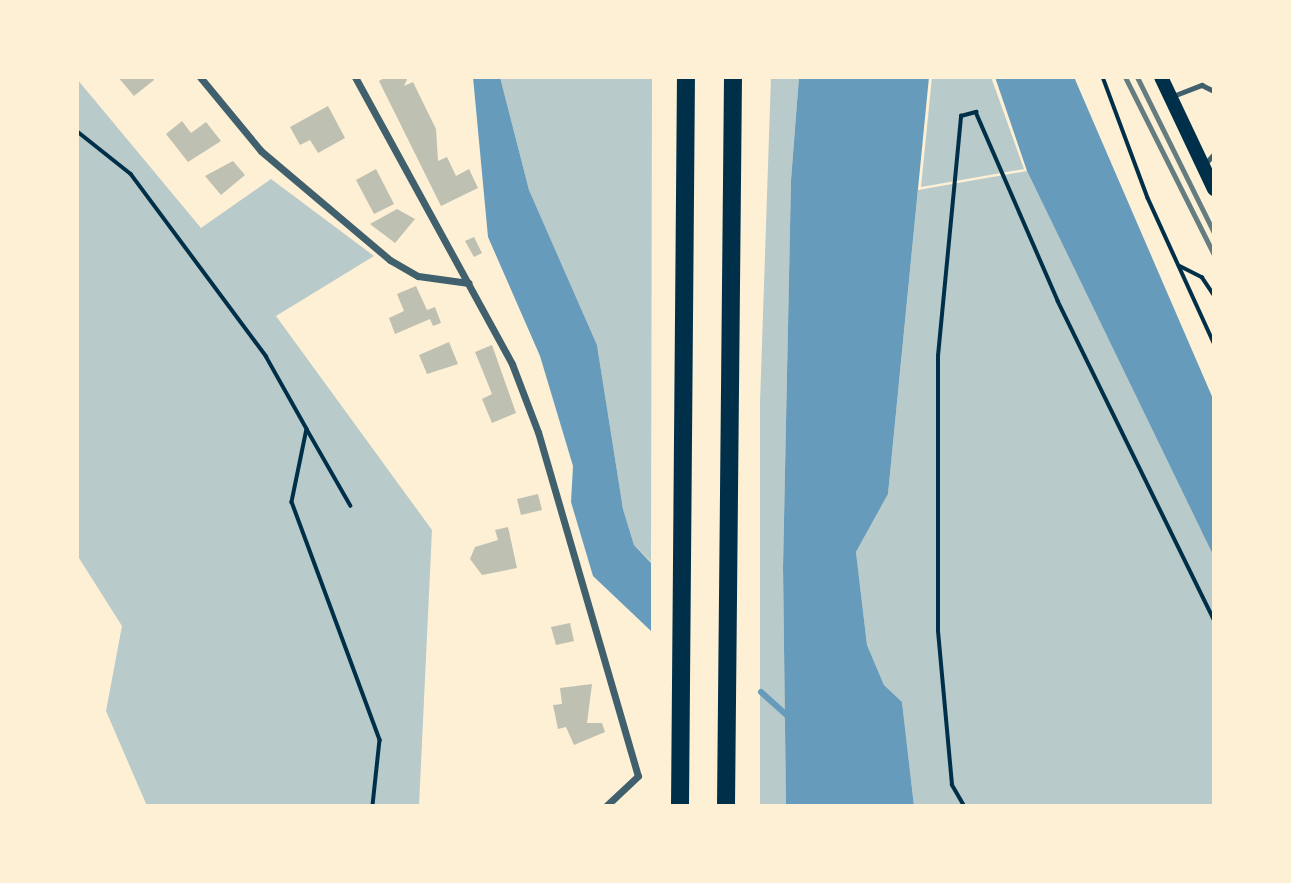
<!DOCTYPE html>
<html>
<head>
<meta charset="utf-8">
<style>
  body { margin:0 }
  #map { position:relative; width:1291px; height:883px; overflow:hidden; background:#fdf0d5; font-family:"Open Sans",sans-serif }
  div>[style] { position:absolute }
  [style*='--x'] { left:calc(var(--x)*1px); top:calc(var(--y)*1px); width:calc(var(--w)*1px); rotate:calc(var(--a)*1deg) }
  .green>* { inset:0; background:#b9caca }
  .water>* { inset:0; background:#669bbc }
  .stream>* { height:6px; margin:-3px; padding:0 3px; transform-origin:3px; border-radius:3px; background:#669bbc }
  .building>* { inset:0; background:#bec0b2 }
  .path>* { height:3.5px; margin:-1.75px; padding:0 1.75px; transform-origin:1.75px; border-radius:1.75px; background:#003049 }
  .service>* { height:4.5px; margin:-2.25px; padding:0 2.25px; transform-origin:2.25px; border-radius:2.25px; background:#3f606c }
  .minor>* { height:7px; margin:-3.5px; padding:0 3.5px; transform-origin:3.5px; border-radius:3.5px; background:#3f606c }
  .secondary>* { height:14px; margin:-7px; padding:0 7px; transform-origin:7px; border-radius:7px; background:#003049 }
  .motorway>* { height:18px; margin:-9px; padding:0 9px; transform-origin:9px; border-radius:9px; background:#003049 }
  .rail>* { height:5px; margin:-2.5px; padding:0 2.5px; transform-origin:2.5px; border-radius:2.5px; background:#657d81 }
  span { translate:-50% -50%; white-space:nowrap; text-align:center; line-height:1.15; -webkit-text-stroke:5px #fdf0d5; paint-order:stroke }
  .frame { position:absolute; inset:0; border:79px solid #fdf0d5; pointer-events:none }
</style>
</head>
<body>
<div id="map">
  <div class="green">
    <div style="clip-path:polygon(500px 77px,652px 77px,651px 562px,634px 545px,623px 509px,597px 345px,529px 190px)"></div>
    <div style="clip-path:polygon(771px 77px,799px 77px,791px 180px,783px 568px,786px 806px,760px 806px,760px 403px)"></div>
    <div style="clip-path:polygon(932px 77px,991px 77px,1024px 169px,921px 187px)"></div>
    <div style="clip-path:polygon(77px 79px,201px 228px,271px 179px,374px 256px,276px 316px,432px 530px,419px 806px,147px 806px,106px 711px,122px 626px,77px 555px)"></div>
    <div style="clip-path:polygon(1027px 171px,1214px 557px,1214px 806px,914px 806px,902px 702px,884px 685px,867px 645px,856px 552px,888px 494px,918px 190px)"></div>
  </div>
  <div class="water">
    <div style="clip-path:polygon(473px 77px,500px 77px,529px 190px,597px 345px,623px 509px,634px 545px,651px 563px,651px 631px,593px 576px,571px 502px,573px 466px,540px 356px,488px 237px)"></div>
    <div style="clip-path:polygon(799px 77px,929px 77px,888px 494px,856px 552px,867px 645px,884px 685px,902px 702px,914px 806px,786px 806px,783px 568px,791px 180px)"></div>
    <div style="clip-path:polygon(995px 77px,1074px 77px,1214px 401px,1214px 557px,1027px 171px)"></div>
  </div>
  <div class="stream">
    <div style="--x:761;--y:692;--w:40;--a:42"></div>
  </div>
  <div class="building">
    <div style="clip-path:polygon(118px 77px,152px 77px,154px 80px,134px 96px)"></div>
    <div style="clip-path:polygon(386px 77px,408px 77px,404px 86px,413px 82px,436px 129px,438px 161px,447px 157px,456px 176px,469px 169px,478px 188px,441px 206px,379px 81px)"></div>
    <div style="clip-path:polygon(328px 106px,345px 138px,318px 153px,310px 140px,300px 145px,290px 127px)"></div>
    <div style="clip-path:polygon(182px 121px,191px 133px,206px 122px,221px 141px,188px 162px,166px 134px)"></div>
    <div style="clip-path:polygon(233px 161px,245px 175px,221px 195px,205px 176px)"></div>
    <div style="clip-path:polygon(376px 169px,394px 204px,374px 214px,356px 180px)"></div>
    <div style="clip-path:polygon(397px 209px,415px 219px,395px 243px,370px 224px)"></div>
    <div style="clip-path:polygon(474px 237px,482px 253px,474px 257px,465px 241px)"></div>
    <div style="clip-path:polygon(416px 286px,427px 310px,435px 307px,441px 323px,433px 326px,430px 319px,395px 334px,389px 318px,404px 311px,397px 294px)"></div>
    <div style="clip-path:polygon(449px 342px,458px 364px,427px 374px,419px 355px)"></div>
    <div style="clip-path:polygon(492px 345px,516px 413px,492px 423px,482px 399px,492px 394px,475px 352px)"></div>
    <div style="clip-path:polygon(538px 494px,542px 510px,521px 515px,517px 499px)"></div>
    <div style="clip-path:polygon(508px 527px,517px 568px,482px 575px,470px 559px,475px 547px,498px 540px,495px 530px)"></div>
    <div style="clip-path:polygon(570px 623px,574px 641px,556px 645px,551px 627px)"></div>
    <div style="clip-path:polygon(592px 684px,587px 723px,602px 723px,605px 732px,574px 745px,566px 727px,558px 729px,553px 705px,562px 704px,560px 688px)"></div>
  </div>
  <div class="path">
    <div style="--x:1103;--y:77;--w:129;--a:69.6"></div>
    <div style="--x:1148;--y:198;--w:159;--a:65.5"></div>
    <div style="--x:77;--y:131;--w:69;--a:38.5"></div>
    <div style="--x:131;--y:174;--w:227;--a:53.4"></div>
    <div style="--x:266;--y:356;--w:84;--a:60.7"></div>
    <div style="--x:307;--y:429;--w:75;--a:101.6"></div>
    <div style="--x:292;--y:502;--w:254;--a:69.7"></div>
    <div style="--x:380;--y:740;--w:66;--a:96.1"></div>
    <div style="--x:1180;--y:266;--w:25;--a:27"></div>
    <div style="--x:1202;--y:277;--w:22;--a:56"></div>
    <div style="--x:308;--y:431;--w:86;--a:60.2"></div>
    <div style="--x:964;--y:806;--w:24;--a:-120"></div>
    <div style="--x:952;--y:785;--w:155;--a:-95.2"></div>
    <div style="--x:938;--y:631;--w:275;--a:-90"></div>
    <div style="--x:938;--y:356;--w:241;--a:-84.5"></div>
    <div style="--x:961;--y:116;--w:16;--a:-15"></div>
    <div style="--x:976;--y:112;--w:206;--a:66.5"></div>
    <div style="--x:1058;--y:301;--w:354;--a:63.9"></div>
  </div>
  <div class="service">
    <div style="--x:1173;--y:96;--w:31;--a:-21"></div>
    <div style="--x:1202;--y:85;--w:13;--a:27"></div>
    <div style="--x:1205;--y:164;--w:13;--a:-48"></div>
  </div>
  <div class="minor">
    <div style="--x:200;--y:77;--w:96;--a:50.5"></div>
    <div style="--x:261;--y:151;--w:169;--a:40.2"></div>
    <div style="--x:390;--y:260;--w:32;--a:30"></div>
    <div style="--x:418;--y:276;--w:51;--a:7.8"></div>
    <div style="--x:355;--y:77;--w:327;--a:61.3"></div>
    <div style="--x:512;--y:364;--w:73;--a:69.1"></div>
    <div style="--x:538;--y:432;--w:358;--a:73.8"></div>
    <div style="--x:638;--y:776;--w:44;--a:136.8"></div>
  </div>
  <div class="secondary">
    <div style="--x:1161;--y:77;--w:124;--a:64.7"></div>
  </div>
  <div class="motorway">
    <div style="--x:680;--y:806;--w:729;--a:-89.53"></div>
    <div style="--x:726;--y:806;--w:729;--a:-89.45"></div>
  </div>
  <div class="rail">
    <div style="--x:1125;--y:77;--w:199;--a:63.4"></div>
    <div style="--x:1137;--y:77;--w:174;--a:63.7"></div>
  </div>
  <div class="frame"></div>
</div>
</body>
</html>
